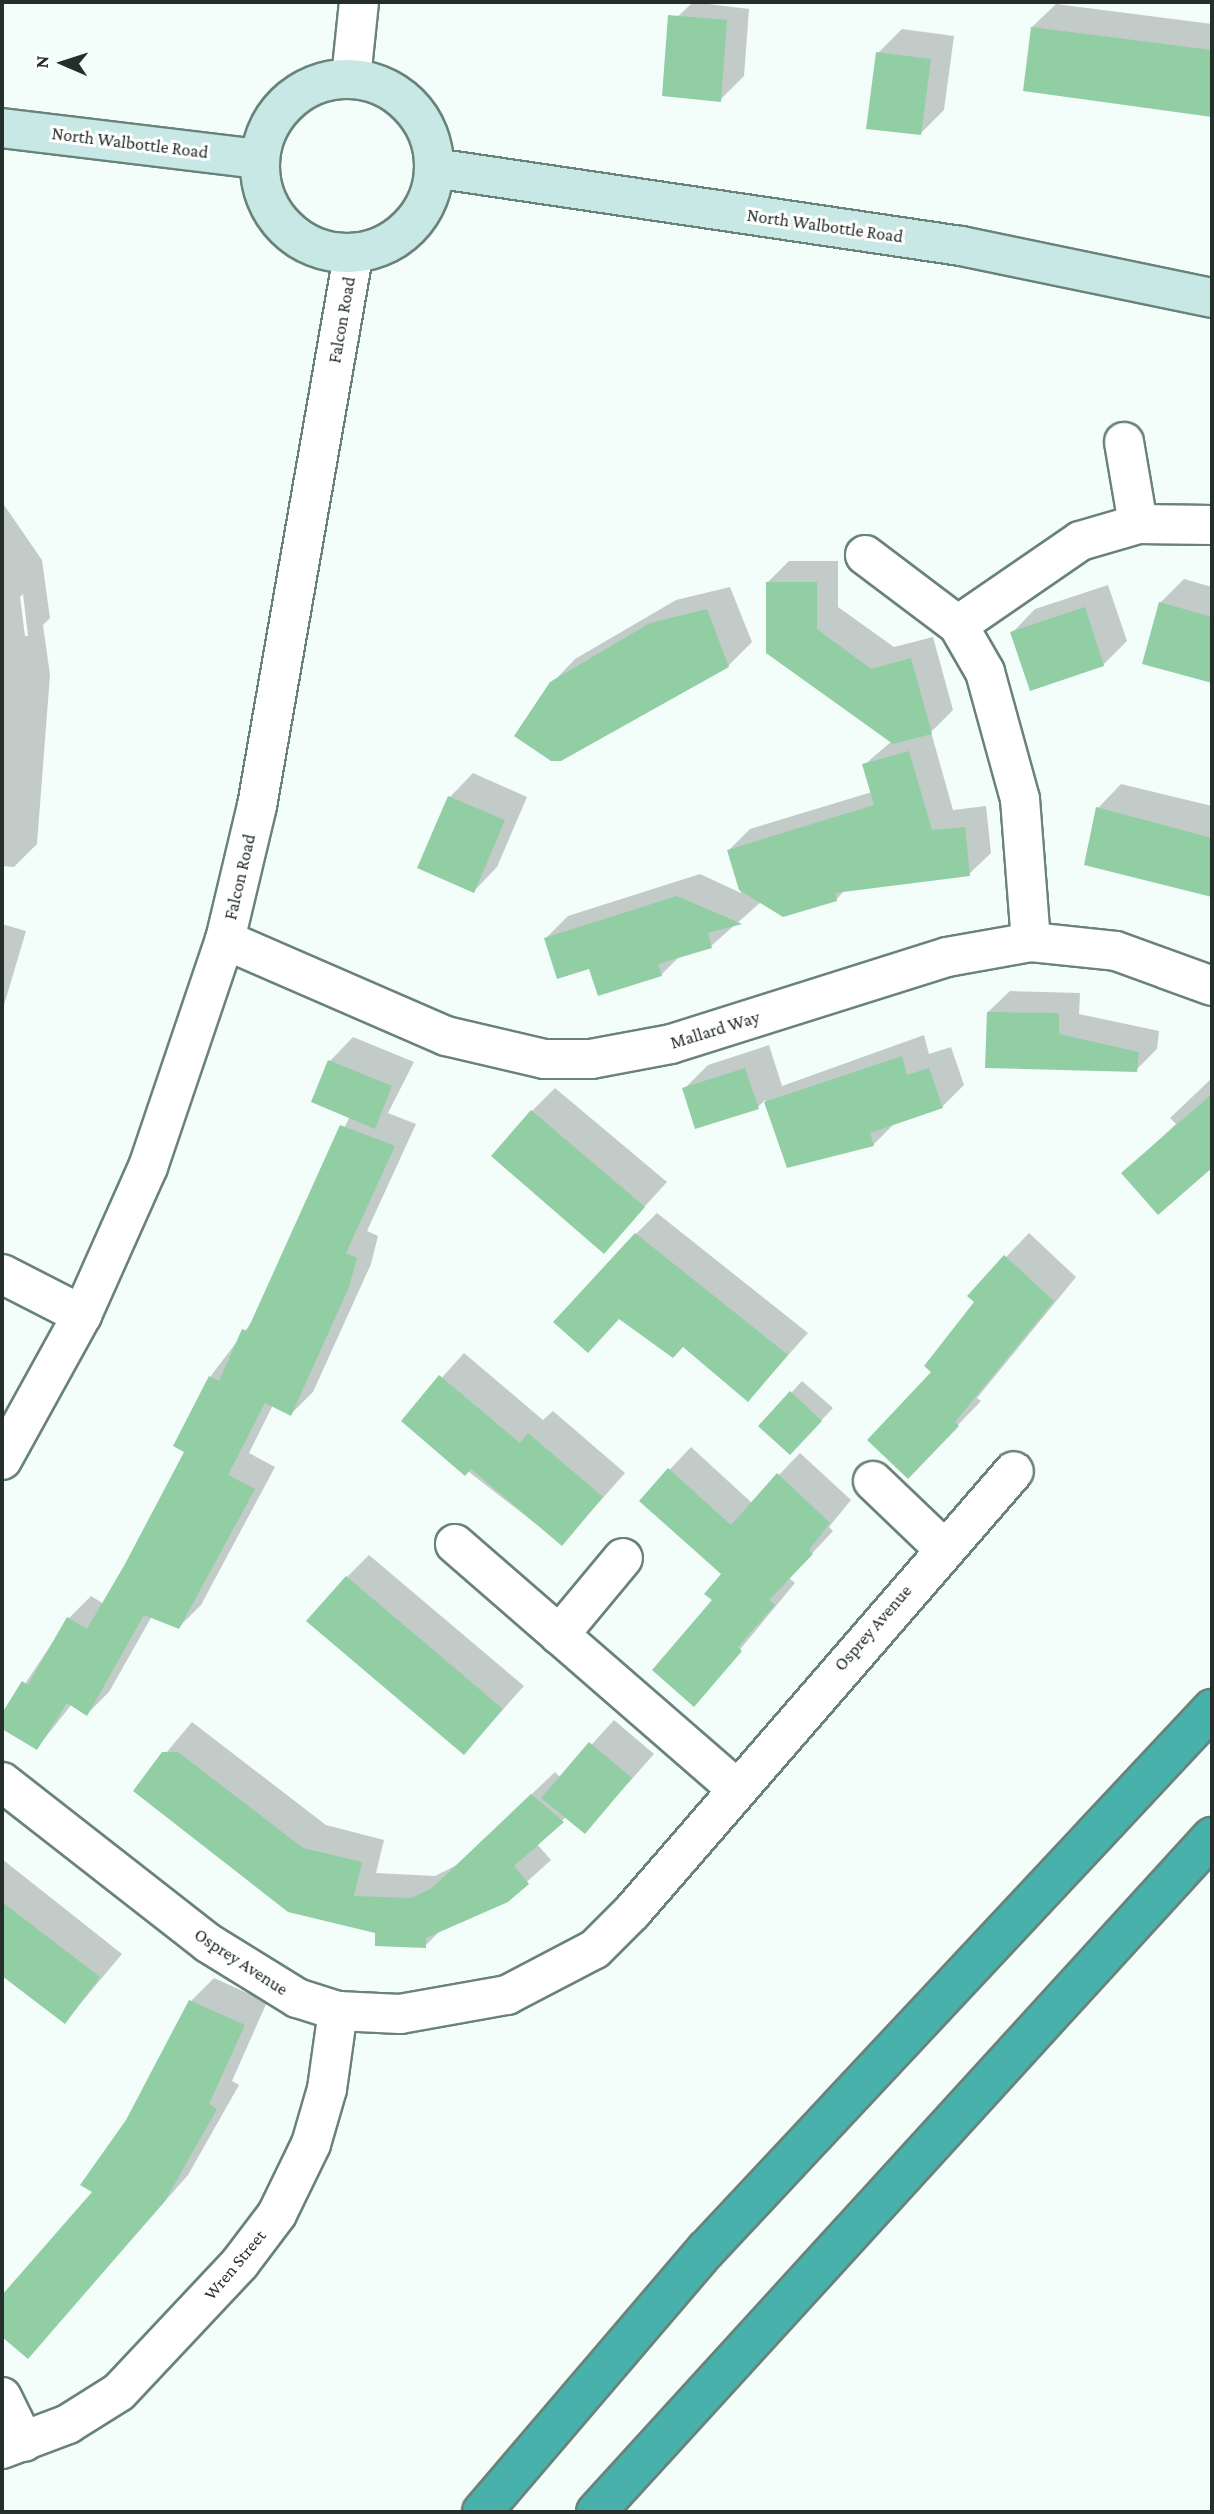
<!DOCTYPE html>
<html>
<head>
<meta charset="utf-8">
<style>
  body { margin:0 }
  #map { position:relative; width:1214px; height:2514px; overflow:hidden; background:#f3fefa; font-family:"Crimson Pro",serif }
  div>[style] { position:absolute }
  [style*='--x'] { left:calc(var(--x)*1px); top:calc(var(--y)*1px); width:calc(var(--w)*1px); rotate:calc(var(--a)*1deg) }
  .shadow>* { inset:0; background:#0003 }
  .building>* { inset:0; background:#92cea4 }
  .roads { filter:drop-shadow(2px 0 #6a837a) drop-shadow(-2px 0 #6a837a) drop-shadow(0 2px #6a837a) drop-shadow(0 -2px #6a837a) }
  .street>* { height:38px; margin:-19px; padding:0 19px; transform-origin:19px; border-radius:19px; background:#fff }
  .secondary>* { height:38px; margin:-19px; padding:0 19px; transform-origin:19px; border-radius:19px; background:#c8e8e6 }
  .secondary>.ring { margin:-19px; padding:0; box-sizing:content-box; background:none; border:38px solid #c8e8e6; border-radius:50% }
  .highway>* { height:38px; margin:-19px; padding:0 19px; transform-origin:19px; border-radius:19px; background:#49b1ac }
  span { translate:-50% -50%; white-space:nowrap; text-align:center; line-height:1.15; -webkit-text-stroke:6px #fff; paint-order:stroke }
  .street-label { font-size:18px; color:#242e2b }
  .frame { position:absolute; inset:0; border:4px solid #242e2b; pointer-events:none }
  .north { position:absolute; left:28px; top:28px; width:70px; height:70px; -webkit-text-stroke:5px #fff; paint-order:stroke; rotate:273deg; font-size:19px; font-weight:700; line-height:28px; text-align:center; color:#242e2b }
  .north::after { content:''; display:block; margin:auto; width:24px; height:32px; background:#242e2b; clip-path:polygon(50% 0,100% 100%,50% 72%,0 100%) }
</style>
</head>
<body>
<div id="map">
  <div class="shadow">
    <div style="clip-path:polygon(693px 2px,749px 9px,744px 76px,720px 100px,669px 25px)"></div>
    <div style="clip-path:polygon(1056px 4px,1212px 24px,1212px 112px,1025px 89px,1032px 27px)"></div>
    <div style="clip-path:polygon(902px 29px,954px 36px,944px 110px,921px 133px,878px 53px)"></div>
    <div style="clip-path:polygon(evenodd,2px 502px,42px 560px,50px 618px,43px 625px,50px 675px,37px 844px,14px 867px,2px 866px,2px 502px,23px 594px,28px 636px,25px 636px,20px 597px,23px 594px)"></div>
    <div style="clip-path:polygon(789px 561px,838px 561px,838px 607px,894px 647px,933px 637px,953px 710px,931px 732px,953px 810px,986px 806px,991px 853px,969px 874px,845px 890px,836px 900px,761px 902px,711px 946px,681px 955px,661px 975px,590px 967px,546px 938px,568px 916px,700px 874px,741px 893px,729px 850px,750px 829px,872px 792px,864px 765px,892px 741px,767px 583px)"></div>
    <div style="clip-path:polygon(1184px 579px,1212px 587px,1212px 680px,1144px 663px,1160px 603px)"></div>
    <div style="clip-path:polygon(1108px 585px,1127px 641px,1103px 665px,1012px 633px,1035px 609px)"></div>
    <div style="clip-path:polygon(730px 587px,752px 642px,728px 666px,551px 684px,575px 659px,676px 600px)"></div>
    <div style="clip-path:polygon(473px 773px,527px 797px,497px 867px,474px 891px,450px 797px)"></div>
    <div style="clip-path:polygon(1121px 784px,1212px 806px,1212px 897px,1098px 808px)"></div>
    <div style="clip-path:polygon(2px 924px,26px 931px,2px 1012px)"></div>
    <div style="clip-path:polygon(1010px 991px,1080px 993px,1079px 1014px,1159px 1031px,1157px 1049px,1136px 1070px,988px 1012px)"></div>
    <div style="clip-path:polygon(924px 1035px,929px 1054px,951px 1047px,964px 1085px,942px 1107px,895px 1123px,873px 1145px,788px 1166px,765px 1100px,758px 1107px,684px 1089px,708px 1065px,769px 1045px,782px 1086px)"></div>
    <div style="clip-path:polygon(353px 1037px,414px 1062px,388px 1113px,416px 1124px,367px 1231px,378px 1236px,371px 1264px,313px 1392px,291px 1414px,273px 1405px,249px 1453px,275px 1467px,201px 1605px,179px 1627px,152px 1616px,109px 1692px,87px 1714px,72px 1704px,37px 1748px,2px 1727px,2px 1718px,69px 1618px,91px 1596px,104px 1604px,186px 1451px,210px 1377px,254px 1319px,350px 1116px,330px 1061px)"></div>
    <div style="clip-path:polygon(1212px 1078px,1212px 1165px,1158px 1213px,1123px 1173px,1176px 1124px,1170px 1118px)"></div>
    <div style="clip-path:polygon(555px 1088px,667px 1182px,604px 1251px,532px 1111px)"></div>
    <div style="clip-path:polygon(657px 1213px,808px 1333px,748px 1400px,636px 1234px)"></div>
    <div style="clip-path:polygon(1029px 1233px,1076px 1277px,977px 1398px,981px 1401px,931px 1453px,934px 1372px,976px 1302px,969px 1296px)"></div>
    <div style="clip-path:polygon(464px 1353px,543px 1420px,553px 1411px,625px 1473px,562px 1544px,403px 1421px)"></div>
    <div style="clip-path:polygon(802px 1381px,833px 1408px,802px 1441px,791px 1393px)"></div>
    <div style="clip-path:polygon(691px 1447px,752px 1503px,800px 1453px,851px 1500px,829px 1527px,833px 1531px,789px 1578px,795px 1583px,694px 1705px,723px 1574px,641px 1500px)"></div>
    <div style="clip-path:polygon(369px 1555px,524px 1686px,464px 1753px,347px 1577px)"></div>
    <div style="clip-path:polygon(614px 1720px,654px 1754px,585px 1832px,566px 1817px,537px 1844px,551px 1860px,507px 1900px,441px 1930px,425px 1946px,377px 1932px,135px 1790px,192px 1722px,326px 1825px,384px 1840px,376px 1873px,435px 1876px,457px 1865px,555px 1772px,561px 1778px)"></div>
    <div style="clip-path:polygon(2px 1859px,122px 1954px,65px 2022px,2px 1954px)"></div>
    <div style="clip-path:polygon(214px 1978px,267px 2002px,232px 2081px,239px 2085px,188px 2175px,28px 2357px,2px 2335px,2px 2300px,94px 2192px,191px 2001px)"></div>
  </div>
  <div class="building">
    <div style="clip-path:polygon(668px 15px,727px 20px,721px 102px,662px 96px)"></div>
    <div style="clip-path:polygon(1031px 27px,1212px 50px,1212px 117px,1023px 91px)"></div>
    <div style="clip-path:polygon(876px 52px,931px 59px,921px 135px,866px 129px)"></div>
    <div style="clip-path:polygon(766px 582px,817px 582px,817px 629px,871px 669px,911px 658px,932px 734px,893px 744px,766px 653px)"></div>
    <div style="clip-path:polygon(1159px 602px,1212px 617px,1212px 683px,1142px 664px)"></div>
    <div style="clip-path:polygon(1085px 607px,1104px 666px,1030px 691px,1010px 632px)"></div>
    <div style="clip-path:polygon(707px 609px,729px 667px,561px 761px,551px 761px,514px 736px,550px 682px,650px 623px)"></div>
    <div style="clip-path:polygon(909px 751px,932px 830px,965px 827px,970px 876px,835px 893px,837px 901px,783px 917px,739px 890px,727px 850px,874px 805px,862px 764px)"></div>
    <div style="clip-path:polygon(448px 796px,505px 820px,474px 893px,417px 868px)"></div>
    <div style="clip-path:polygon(1096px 807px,1212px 838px,1212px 897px,1084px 865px)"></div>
    <div style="clip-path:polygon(677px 896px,742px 924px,708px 933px,712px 948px,658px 964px,662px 976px,598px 996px,589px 969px,557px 979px,544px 938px)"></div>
    <div style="clip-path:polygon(987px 1012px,1059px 1013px,1059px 1034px,1139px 1052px,1137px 1072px,985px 1068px)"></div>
    <div style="clip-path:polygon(902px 1056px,907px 1075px,929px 1068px,943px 1108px,870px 1133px,874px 1146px,787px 1168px,764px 1102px)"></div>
    <div style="clip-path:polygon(328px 1060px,392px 1086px,375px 1129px,311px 1102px)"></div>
    <div style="clip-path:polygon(745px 1068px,759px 1109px,695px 1129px,682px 1088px)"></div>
    <div style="clip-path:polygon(1212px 1094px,1212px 1168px,1158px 1215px,1121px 1173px)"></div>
    <div style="clip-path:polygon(531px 1110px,645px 1207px,604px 1254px,491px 1156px)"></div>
    <div style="clip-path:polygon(340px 1125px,395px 1146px,346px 1253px,357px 1258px,349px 1287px,291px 1416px,265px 1403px,228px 1475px,255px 1489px,179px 1629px,144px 1615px,87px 1716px,67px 1703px,37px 1750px,2px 1729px,2px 1713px,22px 1681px,28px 1685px,67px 1617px,87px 1629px,125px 1564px,184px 1452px,173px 1446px,209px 1376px,219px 1381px,242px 1329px,247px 1331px)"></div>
    <div style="clip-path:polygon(635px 1233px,788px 1355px,748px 1402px,683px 1347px,673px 1358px,619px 1319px,588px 1353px,553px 1322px)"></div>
    <div style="clip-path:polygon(1004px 1255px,1054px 1301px,955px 1422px,959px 1426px,908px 1479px,867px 1440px,931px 1372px,924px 1366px,974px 1302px,967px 1296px)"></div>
    <div style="clip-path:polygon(439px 1375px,520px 1443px,528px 1433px,603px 1497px,562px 1546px,471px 1469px,465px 1476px,401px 1421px)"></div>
    <div style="clip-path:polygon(790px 1391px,822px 1421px,790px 1455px,758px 1426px)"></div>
    <div style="clip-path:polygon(668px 1468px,731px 1525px,777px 1473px,830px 1523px,809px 1550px,813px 1554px,769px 1600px,775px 1605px,738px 1647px,742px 1651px,694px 1707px,652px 1670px,712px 1600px,704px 1594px,721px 1574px,639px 1501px)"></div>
    <div style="clip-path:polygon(346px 1576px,503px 1709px,464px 1755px,306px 1621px)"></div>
    <div style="clip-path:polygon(589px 1742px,632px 1778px,585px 1834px,541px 1798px)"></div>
    <div style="clip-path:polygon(162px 1752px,178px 1752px,303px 1848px,362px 1862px,354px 1896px,411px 1898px,432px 1888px,531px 1794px,564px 1822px,514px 1866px,529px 1884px,508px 1902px,426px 1938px,426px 1948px,375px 1946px,375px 1933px,288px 1912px,133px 1791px)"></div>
    <div style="clip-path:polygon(2px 1902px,100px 1977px,65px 2024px,2px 1976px)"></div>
    <div style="clip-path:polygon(189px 2000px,245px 2025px,209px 2104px,217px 2109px,165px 2201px,28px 2359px,2px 2337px,2px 2295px,92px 2192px,80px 2185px,126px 2120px)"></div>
  </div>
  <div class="roads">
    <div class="street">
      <div style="--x:351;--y:78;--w:76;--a:-84"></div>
      <div style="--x:1124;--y:442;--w:83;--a:80.3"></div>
      <div style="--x:865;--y:555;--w:116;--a:37"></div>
      <div style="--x:958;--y:625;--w:54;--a:60.1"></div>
      <div style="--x:985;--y:672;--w:132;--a:74.6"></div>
      <div style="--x:1020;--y:799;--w:143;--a:85.6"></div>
      <div style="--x:958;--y:625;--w:148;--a:-34.5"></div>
      <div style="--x:1080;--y:541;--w:60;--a:-16.3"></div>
      <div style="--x:1138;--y:524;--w:74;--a:0.8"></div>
      <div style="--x:225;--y:940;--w:241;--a:23.5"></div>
      <div style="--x:446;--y:1036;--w:101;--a:13.2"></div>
      <div style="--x:544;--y:1059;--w:47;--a:0"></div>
      <div style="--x:591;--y:1059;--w:81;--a:-10.6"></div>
      <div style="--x:671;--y:1044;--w:289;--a:-17.5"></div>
      <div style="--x:947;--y:957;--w:85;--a:-10.1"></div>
      <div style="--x:1031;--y:942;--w:85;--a:6"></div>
      <div style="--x:1116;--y:951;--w:102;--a:20"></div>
      <div style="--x:2;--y:1274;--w:90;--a:27.1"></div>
      <div style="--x:2;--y:1460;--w:166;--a:-61.1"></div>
      <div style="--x:82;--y:1315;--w:162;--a:-66"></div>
      <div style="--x:148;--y:1167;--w:240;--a:-71.3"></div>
      <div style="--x:225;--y:940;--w:138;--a:-76.6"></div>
      <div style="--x:257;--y:806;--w:558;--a:-80.1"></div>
      <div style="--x:873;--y:1481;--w:97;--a:43.7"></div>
      <div style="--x:455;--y:1544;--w:371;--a:41"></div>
      <div style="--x:559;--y:1635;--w:100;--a:-50.3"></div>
      <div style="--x:2;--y:1782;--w:261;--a:38"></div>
      <div style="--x:208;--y:1943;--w:105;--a:31.7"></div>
      <div style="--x:297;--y:1998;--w:43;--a:17.6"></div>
      <div style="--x:338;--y:2011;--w:62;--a:2.8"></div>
      <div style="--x:400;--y:2014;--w:109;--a:-10.1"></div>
      <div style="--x:507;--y:1995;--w:99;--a:-27.6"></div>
      <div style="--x:595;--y:1949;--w:52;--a:-45"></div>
      <div style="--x:632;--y:1912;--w:583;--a:-49.1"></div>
      <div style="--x:2;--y:2397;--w:50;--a:63.9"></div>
      <div style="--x:2;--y:2449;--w:71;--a:-20.7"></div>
      <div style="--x:68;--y:2424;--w:60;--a:-32.1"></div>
      <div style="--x:119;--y:2392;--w:177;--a:-46.8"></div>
      <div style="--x:240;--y:2263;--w:61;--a:-52.9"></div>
      <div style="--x:277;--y:2214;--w:78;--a:-64.1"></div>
      <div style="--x:311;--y:2144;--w:57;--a:-73.8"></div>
      <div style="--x:327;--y:2089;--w:79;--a:-82"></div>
    </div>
    <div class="secondary">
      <div class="ring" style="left:260px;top:79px;width:136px;height:136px"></div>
      <div style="--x:2;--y:128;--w:259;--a:6.9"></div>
      <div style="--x:434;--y:168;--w:533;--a:8.42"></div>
      <div style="--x:961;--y:246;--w:256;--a:11.7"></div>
    </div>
    <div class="highway">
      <div style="--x:482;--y:2512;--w:345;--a:-49.5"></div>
      <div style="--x:706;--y:2250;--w:741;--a:-46.91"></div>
      <div style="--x:596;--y:2512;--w:914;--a:-47.62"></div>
    </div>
  </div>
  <div class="street-label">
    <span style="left:130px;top:143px;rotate:7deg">North Walbottle Road</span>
    <span style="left:825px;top:226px;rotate:8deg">North Walbottle Road</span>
    <span style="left:342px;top:320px;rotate:-80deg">Falcon Road</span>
    <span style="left:240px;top:877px;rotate:-77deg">Falcon Road</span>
    <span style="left:715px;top:1030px;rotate:-17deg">Mallard Way</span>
    <span style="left:873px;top:1628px;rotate:-49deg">Osprey Avenue</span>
    <span style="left:241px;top:1962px;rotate:33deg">Osprey Avenue</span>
    <span style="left:235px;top:2265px;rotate:-50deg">Wren Street</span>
  </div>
  <div class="frame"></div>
  <div class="north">N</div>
</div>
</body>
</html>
